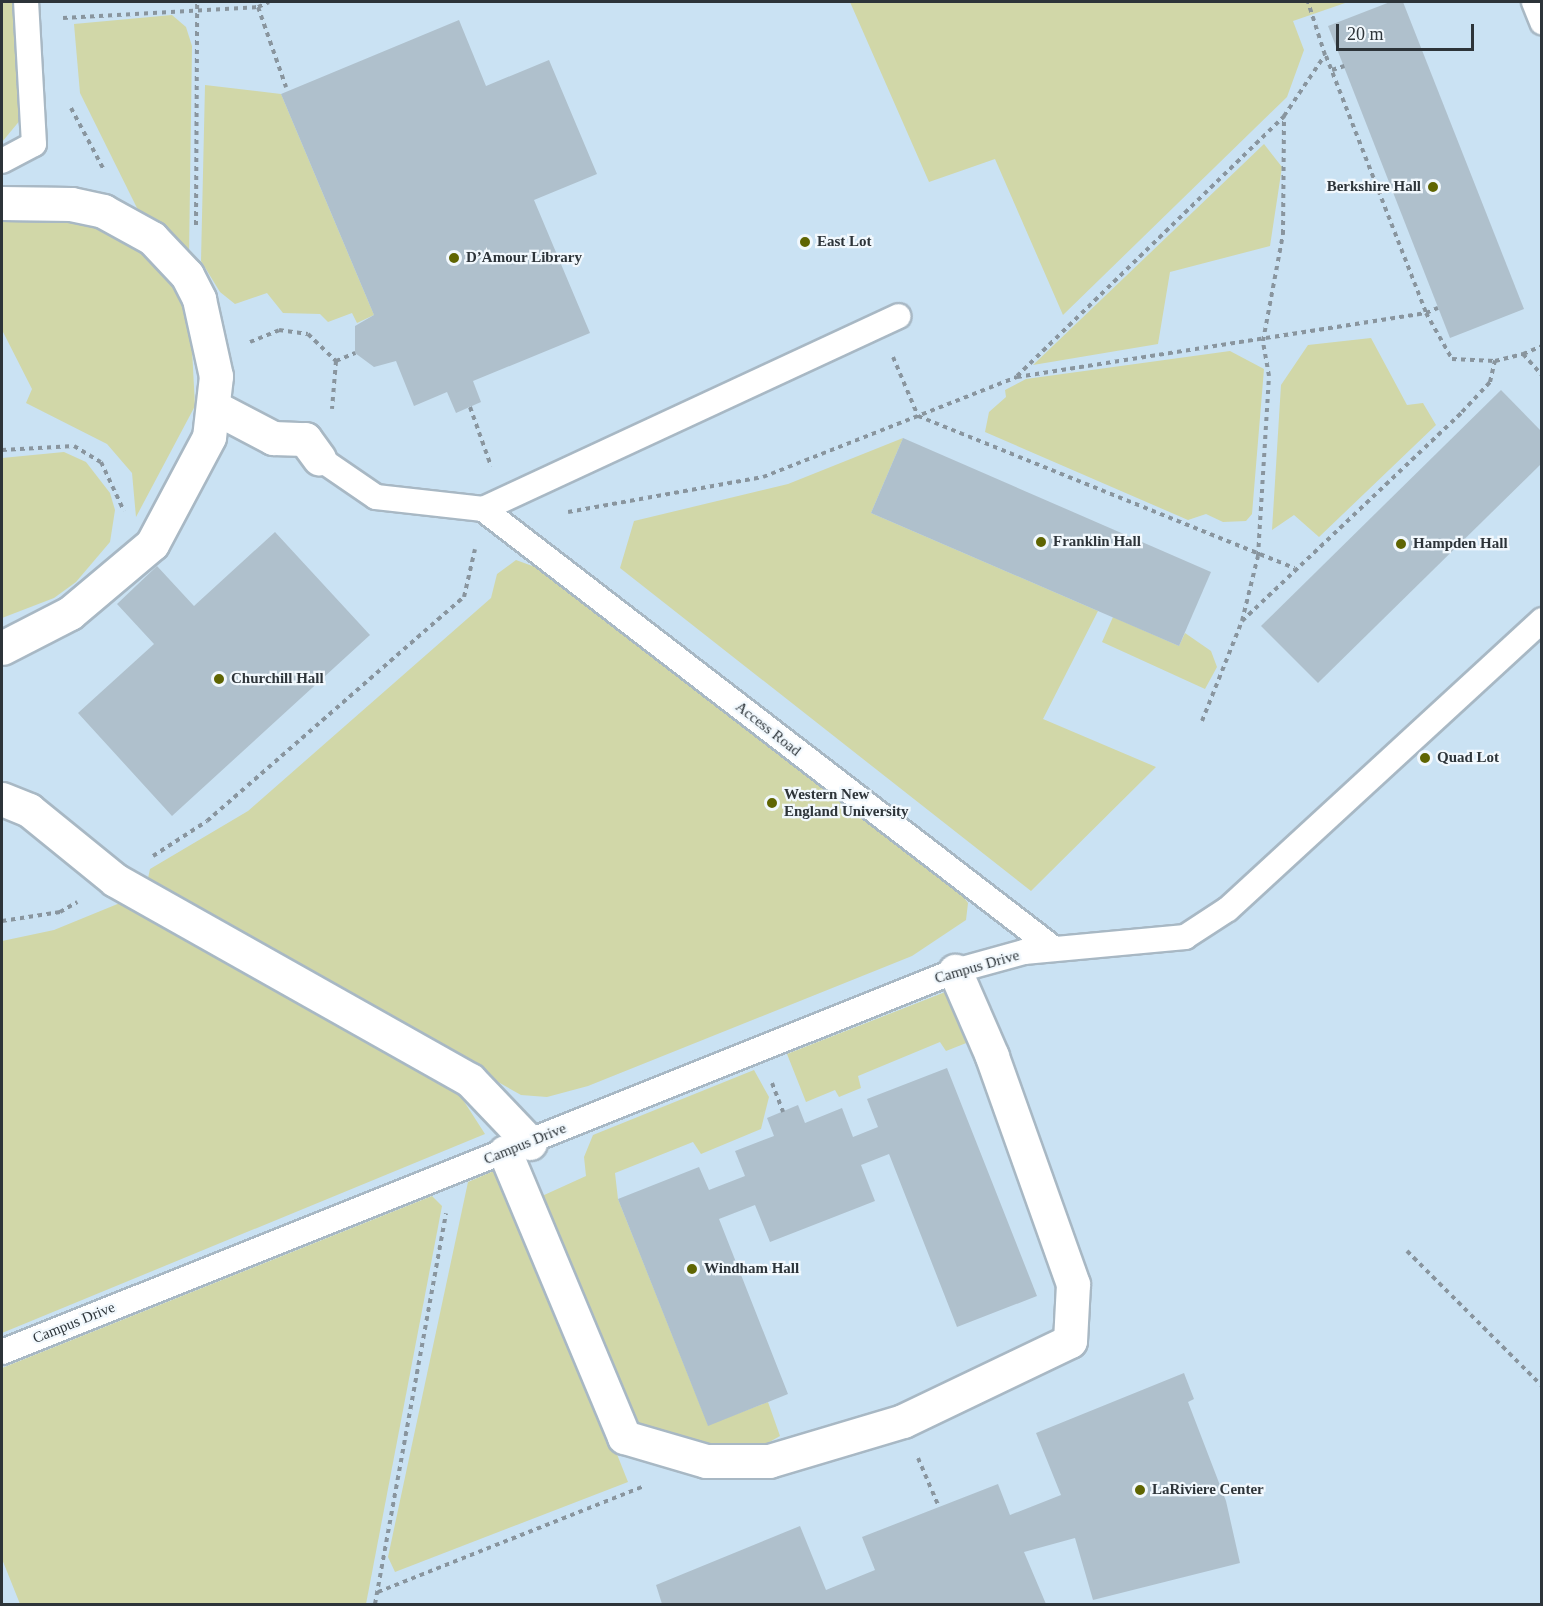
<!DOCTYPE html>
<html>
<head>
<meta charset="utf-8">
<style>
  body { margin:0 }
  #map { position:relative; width:1543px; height:1606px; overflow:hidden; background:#dbecf8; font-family:"Times New Roman",serif }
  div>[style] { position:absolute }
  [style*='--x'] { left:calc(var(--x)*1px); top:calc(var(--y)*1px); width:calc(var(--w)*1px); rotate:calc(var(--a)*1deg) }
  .built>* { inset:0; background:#cae2f3 }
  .green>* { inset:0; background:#d1d7a8 }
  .building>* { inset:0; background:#afc0cc }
  .path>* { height:4px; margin-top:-2px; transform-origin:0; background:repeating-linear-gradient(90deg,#89959e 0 4.5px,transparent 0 9px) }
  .roads { filter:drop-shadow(2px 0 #a8b8c4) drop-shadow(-2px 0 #a8b8c4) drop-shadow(0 2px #a8b8c4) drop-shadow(0 -2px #a8b8c4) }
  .lane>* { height:24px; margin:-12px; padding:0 12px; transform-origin:12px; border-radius:12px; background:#fff }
  .street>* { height:33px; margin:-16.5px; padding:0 16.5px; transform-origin:16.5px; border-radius:16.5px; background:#fff }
  .dots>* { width:16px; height:16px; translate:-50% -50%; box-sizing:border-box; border:3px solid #f1f8fd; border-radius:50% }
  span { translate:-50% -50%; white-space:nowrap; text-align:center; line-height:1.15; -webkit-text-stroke:4.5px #f1f8fd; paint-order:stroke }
  .poi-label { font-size:15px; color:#2d3439; font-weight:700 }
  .right { translate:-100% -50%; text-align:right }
  .left { translate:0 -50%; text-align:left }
  .street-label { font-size:15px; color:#2d3439 }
  .frame { position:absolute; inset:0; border:3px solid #2d3439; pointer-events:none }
  .scale { position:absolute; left:1336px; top:24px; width:138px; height:27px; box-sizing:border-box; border:3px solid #2d3439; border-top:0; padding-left:8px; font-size:18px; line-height:21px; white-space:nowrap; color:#2d3439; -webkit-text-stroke:4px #f1f8fd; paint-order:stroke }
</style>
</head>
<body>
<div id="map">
  <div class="built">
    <div style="clip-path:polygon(2px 2px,1541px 2px,1541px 1604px,2px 1604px)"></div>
  </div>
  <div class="green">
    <div style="clip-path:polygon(2px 2px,18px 2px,26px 113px,2px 142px)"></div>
    <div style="clip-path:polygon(850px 2px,1348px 2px,1293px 21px,1304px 50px,1287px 97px,1063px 315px,995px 159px,929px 182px)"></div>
    <div style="clip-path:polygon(172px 15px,186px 27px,192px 46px,189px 255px,138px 210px,80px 93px,74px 24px)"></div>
    <div style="clip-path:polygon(205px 85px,281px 94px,374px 315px,357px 323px,352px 313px,328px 322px,320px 314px,283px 313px,267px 293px,235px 304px,220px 292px,201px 261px)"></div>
    <div style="clip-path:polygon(1264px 144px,1282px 167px,1270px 246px,1170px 272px,1158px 344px,1033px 365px)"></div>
    <div style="clip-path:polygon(27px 212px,98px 225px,128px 238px,169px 278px,182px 302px,191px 330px,195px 406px,136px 517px,132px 473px,107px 444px,26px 403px,32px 389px,2px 330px,2px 216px)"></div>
    <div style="clip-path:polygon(1371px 338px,1407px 405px,1423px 403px,1436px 425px,1319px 537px,1294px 515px,1272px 530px,1281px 385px,1308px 345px)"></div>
    <div style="clip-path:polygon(1230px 351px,1264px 369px,1252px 514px,1246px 521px,1223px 522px,1206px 514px,1188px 520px,985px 432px,989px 412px,1006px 397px,1005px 390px,1026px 379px)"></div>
    <div style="clip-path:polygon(903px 438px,871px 513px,1098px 611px,1043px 719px,1156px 767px,1031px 891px,620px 568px,634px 521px,788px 484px)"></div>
    <div style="clip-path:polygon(64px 452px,86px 462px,110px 493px,115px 510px,110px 542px,76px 582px,54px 598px,2px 618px,2px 458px)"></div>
    <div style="clip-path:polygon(516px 560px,546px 571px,586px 598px,955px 885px,968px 903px,966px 920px,912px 956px,588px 1086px,547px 1097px,521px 1095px,147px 883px,150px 869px,248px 811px,491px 598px,497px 574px)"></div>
    <div style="clip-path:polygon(1113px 617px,1179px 646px,1185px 633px,1211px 651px,1217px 667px,1205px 689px,1102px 642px)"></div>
    <div style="clip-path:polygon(120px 903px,458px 1092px,485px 1134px,2px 1333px,2px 941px,54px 930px)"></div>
    <div style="clip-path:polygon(958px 987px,979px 1038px,946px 1051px,940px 1042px,858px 1076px,861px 1088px,839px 1097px,835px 1090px,806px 1102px,787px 1054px)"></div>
    <div style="clip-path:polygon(754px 1070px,769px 1097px,761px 1129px,701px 1154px,693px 1142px,615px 1173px,618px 1199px,708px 1425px,768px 1402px,780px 1436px,748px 1454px,654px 1434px,627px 1414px,545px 1220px,542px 1196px,586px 1176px,584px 1157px,593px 1135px)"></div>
    <div style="clip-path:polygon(503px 1167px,628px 1482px,395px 1572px,388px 1557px,468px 1182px)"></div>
    <div style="clip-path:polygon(432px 1196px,442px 1206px,366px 1604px,20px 1604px,2px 1559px,2px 1368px)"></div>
  </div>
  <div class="building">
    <div style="clip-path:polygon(1390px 2px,1403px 2px,1524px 309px,1450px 338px,1328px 26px)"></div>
    <div style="clip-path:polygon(459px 20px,486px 86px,549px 60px,597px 174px,534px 200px,590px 333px,473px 381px,481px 402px,456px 413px,447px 392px,414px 406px,396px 361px,374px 367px,355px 353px,355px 326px,374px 315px,281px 94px)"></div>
    <div style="clip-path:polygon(1501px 390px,1542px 432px,1542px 463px,1318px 683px,1261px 626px)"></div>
    <div style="clip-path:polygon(903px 438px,1211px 572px,1179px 646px,871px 513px)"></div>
    <div style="clip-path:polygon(275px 532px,370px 635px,172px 816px,78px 713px,154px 644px,117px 604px,157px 566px,194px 606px)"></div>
    <div style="clip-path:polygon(947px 1068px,1037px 1296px,957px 1327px,889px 1154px,861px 1165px,875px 1201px,770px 1242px,755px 1205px,719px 1219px,788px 1394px,708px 1426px,618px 1199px,699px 1167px,709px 1190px,745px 1176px,735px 1151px,774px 1136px,767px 1118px,798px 1105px,805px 1123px,842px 1108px,853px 1137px,878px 1127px,867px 1099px)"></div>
    <div style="clip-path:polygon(1184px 1373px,1194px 1399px,1188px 1402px,1226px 1501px,1240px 1563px,1093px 1600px,1075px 1538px,1024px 1552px,1046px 1604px,662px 1604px,656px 1585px,800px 1526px,826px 1590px,875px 1570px,862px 1537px,998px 1484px,1010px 1515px,1061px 1495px,1036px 1433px)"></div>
  </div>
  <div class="path">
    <div style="--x:258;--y:7;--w:85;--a:70.7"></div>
    <div style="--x:63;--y:18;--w:195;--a:-3.2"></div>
    <div style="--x:258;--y:7;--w:12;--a:-24"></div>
    <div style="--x:1326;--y:56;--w:276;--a:68.7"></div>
    <div style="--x:1426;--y:313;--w:13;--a:-23"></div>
    <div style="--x:1332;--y:70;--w:13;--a:-18"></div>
    <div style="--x:71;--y:108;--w:70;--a:62"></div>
    <div style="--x:196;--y:225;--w:223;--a:-89.7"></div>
    <div style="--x:250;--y:342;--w:31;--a:-22"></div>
    <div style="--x:279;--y:330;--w:29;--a:8"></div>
    <div style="--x:308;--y:334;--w:39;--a:44"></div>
    <div style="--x:336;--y:361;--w:48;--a:94.8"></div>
    <div style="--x:1523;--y:354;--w:21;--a:-23"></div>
    <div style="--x:893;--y:357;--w:64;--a:67"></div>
    <div style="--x:918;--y:416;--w:406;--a:22"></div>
    <div style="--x:336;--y:361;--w:21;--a:-23"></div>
    <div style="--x:1017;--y:376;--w:373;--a:-44.2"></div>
    <div style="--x:1284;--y:116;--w:73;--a:-56.1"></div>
    <div style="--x:1325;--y:55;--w:56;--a:-107.8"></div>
    <div style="--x:470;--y:407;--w:63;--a:70.4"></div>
    <div style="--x:2;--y:450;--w:72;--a:-3.2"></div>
    <div style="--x:74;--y:446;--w:31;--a:31"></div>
    <div style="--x:101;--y:462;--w:54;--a:64.9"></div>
    <div style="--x:568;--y:512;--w:198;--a:-10.2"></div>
    <div style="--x:763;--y:477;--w:273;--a:-21.5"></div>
    <div style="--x:1017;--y:377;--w:414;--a:-8.9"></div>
    <div style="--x:1426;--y:313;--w:53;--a:60.5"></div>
    <div style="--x:1452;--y:359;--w:43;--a:2.7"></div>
    <div style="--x:1495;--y:361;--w:29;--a:-14"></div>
    <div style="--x:1523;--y:354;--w:28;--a:48"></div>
    <div style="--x:1242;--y:621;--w:67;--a:-76.2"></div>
    <div style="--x:1258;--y:556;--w:180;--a:-86.5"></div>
    <div style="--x:1269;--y:376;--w:36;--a:-100"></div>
    <div style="--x:1263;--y:341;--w:109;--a:-79.4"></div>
    <div style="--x:1283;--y:234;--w:118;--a:-89.5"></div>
    <div style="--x:1202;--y:721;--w:108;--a:-68.2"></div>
    <div style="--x:1242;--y:621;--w:303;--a:-43.5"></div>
    <div style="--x:1462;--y:412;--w:41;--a:-47"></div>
    <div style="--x:1490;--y:382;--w:22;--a:-77"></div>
    <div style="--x:153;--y:856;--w:64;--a:-32.9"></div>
    <div style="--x:207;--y:821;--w:341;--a:-41.1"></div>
    <div style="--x:464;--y:597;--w:49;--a:-77.1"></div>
    <div style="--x:2;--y:921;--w:59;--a:-8.8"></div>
    <div style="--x:60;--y:912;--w:20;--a:-30"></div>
    <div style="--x:772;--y:1083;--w:31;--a:69"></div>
    <div style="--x:1407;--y:1251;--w:191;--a:45"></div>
    <div style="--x:918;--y:1458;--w:53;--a:66.8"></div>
    <div style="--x:378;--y:1592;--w:286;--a:-21.7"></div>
    <div style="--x:375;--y:1604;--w:397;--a:-79.7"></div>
  </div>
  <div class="roads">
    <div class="lane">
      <div style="--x:1534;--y:2;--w:22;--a:68"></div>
      <div style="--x:2;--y:161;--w:36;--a:-28"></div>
      <div style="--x:34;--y:144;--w:142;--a:-93.2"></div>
      <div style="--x:319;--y:458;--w:69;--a:34.4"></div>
      <div style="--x:376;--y:497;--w:108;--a:6.4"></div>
      <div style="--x:483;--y:509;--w:458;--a:-24.9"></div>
      <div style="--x:483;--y:509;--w:719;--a:37.6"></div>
      <div style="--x:2;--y:1352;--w:1026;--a:-21.79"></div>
      <div style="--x:955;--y:971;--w:72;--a:-15.4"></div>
      <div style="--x:1024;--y:952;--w:162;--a:-5.3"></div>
      <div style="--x:1185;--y:937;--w:51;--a:-33.1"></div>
      <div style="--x:1228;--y:909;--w:427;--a:-42.6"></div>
    </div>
    <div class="street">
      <div style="--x:2;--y:203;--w:69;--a:0.8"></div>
      <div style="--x:71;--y:204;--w:33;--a:12"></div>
      <div style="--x:103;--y:211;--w:56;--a:28.9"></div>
      <div style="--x:152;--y:238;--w:51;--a:46.6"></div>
      <div style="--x:187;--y:275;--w:27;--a:63"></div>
      <div style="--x:199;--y:299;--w:79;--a:77.6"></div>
      <div style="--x:216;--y:376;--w:61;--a:96.5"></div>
      <div style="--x:209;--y:437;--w:121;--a:118"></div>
      <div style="--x:152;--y:544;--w:107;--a:139.9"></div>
      <div style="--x:70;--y:613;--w:76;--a:152.8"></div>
      <div style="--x:214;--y:407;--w:67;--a:27.7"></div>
      <div style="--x:273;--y:438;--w:32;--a:2"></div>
      <div style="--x:305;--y:439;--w:24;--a:54"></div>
      <div style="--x:2;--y:799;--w:29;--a:22"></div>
      <div style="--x:29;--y:810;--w:111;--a:39.1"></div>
      <div style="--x:115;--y:880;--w:407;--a:29.4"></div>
      <div style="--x:470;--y:1080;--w:87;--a:46.4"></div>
      <div style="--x:505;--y:1152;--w:309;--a:67.3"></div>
      <div style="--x:624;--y:1437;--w:85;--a:16.3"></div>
      <div style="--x:706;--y:1461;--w:63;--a:0"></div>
      <div style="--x:769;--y:1461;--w:140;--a:-16.6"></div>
      <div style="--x:903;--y:1421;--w:185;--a:-25.6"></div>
      <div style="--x:1070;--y:1341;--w:57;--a:-87"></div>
      <div style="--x:1073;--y:1284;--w:242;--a:-109.6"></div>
      <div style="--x:992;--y:1056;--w:93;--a:-113.5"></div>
    </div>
  </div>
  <div class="dots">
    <div style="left:1433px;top:187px;background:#5f6502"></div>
    <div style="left:805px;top:242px;background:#5f6502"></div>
    <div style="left:454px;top:258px;background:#5f6502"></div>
    <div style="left:1041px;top:542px;background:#5f6502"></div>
    <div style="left:1401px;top:544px;background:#5f6502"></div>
    <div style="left:219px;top:679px;background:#5f6502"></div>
    <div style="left:1425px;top:758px;background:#5f6502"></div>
    <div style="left:772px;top:803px;background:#5f6502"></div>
    <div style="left:692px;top:1269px;background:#5f6502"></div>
    <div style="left:1140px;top:1490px;background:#5f6502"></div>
  </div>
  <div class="poi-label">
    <span class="right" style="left:1421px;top:187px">Berkshire Hall</span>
    <span class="left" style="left:817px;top:242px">East Lot</span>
    <span class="left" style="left:466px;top:258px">D’Amour Library</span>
    <span class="left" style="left:1053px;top:542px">Franklin Hall</span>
    <span class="left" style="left:1413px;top:544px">Hampden Hall</span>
    <span class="left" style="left:231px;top:679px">Churchill Hall</span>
    <span class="left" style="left:1437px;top:758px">Quad Lot</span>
    <span class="left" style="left:784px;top:803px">Western New<br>England University</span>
    <span class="left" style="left:704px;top:1269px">Windham Hall</span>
    <span class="left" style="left:1152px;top:1490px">LaRiviere Center</span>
  </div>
  <div class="street-label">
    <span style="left:768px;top:729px;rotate:38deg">Access Road</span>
    <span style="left:977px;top:967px;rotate:-16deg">Campus Drive</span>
    <span style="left:525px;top:1144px;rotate:-22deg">Campus Drive</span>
    <span style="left:74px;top:1323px;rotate:-22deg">Campus Drive</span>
  </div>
  <div class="frame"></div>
  <div class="scale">20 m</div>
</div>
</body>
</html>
